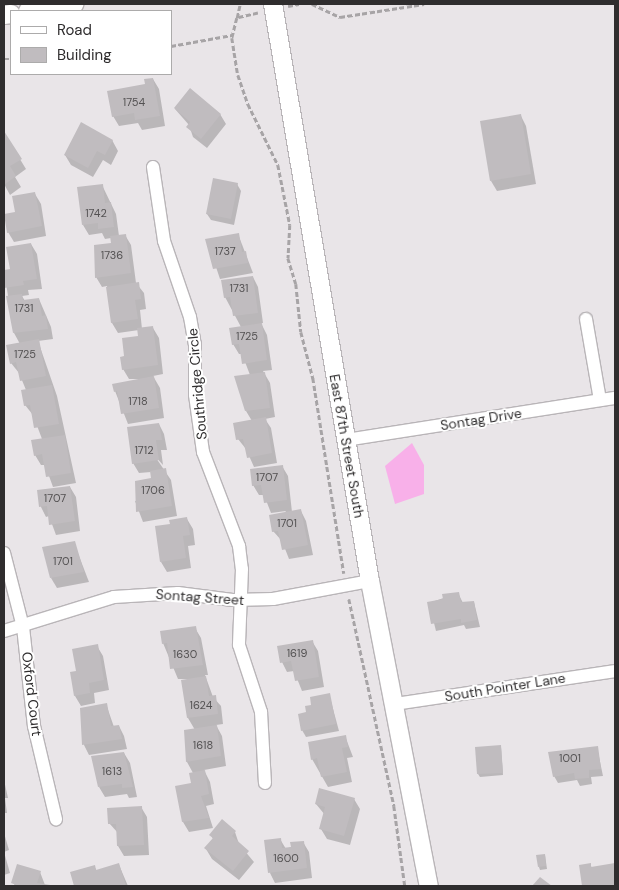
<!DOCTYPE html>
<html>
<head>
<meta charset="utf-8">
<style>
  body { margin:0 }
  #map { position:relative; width:619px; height:890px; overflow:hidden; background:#e9e5e8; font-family:"DM Sans",sans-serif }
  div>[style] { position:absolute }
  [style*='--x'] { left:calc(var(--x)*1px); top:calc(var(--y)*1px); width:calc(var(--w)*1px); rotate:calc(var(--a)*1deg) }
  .water>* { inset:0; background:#f8b0e9 }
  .shadow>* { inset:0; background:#0003 }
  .building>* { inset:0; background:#c0bcbf }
  .path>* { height:2.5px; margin-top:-1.25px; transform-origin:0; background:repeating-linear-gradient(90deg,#a7a4a6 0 5px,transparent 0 7.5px) }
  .roads { filter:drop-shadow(1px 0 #b9b5b8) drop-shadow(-1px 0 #b9b5b8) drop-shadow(0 1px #b9b5b8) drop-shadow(0 -1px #b9b5b8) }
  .street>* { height:12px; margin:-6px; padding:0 6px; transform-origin:6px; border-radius:6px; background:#fff }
  .secondary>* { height:18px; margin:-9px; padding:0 9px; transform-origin:9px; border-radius:9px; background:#fff }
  span { translate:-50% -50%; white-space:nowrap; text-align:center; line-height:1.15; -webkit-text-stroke:4px #fff; paint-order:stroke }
  .number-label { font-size:11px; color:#535152 }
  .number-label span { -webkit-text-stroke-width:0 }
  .street-label { font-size:14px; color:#2f2d2e }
  .frame { position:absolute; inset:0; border:5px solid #2f2d2e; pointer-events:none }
  .legend { position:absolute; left:10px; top:10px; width:162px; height:65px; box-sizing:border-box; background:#fff; border:1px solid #acabab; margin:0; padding:6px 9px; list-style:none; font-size:15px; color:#2f2d2e }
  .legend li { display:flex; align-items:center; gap:10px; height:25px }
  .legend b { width:25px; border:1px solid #acabab }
</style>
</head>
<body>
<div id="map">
  <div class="water">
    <div style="clip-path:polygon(412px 443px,424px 465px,424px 494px,395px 504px,385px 466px)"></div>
  </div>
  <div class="shadow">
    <div style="clip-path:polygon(153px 79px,159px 89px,165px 126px,142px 130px,138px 123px,119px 126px,113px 116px)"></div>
    <div style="clip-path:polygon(175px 109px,220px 114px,226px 124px,207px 148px,193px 137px,189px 125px)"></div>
    <div style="clip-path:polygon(521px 116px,526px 126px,536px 184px,497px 191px,491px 181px)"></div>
    <div style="clip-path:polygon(4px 133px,26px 169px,15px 177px,21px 187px,10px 195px,4px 184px)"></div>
    <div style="clip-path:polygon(112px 140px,118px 151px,111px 165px,103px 160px,93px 177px,71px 165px,65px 155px)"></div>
    <div style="clip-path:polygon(237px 184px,241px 191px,234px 225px,211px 220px,207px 214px)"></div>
    <div style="clip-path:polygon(102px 185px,116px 214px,119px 236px,125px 235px,131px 245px,136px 283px,144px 293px,146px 309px,140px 310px,142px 329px,153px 328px,159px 338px,163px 374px,153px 376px,160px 388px,164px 418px,128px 424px,115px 391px,147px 379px,129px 379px,123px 369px,126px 357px,140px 337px,139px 330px,118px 333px,112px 323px,107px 286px,102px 287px,96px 277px,95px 266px,112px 244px,111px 238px,105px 239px,102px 233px,89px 235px,83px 225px)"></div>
    <div style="clip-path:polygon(35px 194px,41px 204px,46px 236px,14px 242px,8px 232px,17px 213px)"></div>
    <div style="clip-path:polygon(238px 234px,253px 273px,220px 279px,207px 240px)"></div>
    <div style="clip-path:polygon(31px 244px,37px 254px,42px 289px,28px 290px,29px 295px,22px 296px,25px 301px,39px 299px,51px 327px,53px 339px,38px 341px,57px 396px,76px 483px,53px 487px,45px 465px,41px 465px,35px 455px,42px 439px,33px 415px,25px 405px,26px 390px,19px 373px,11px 363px,20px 344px,14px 333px,4px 271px,11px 270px)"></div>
    <div style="clip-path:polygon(253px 277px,258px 287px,263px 323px,261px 323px,267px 335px,272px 370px,263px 371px,270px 383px,275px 417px,265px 419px,271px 428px,277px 463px,254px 467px,246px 449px,238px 439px,252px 421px,246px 411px,250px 375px,242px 354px,239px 354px,233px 344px,241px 327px,225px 297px)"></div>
    <div style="clip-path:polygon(159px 424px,164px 434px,167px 450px,161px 450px,163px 465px,154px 455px,171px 480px,177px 516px,143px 522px,135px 501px,140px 500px,152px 479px,151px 472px,139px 473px,133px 463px)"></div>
    <div style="clip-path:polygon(282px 466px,288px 476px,292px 512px,301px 511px,306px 521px,313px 555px,289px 559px,282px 541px,273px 531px,286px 511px,271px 513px,264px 495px,259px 495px,253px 485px)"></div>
    <div style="clip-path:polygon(70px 487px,76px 497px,80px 531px,56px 535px,49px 516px,46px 517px,41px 507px,39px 492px)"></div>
    <div style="clip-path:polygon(187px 519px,193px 529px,195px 545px,188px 546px,191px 568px,167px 572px,161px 562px,171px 525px)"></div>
    <div style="clip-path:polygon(74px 543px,89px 582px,57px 588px,51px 578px)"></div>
    <div style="clip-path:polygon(458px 593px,463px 603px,474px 602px,480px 627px,466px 629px,464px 625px,436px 631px,429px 603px)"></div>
    <div style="clip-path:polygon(195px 628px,201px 638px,208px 675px,205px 675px,213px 697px,221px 706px,223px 724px,216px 725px,222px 736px,226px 766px,204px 770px,210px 782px,214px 804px,206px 806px,213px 828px,189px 832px,183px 822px,177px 787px,192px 784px,193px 773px,187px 762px,186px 732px,195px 730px,188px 718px,182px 681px,195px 679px,178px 679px,163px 643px)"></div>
    <div style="clip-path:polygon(312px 641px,318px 651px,324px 687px,302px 691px,294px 671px,287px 672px,282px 662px)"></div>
    <div style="clip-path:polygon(97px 646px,103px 656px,109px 690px,94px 693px,95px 703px,81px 706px,75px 696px,78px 672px)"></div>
    <div style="clip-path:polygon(329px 694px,339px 731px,306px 737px,302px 730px,307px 713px)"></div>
    <div style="clip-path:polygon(106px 704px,114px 727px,119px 726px,124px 736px,127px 749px,89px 755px,84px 745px,81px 709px)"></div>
    <div style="clip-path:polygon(345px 736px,353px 757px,347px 758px,352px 782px,328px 787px,312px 759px)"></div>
    <div style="clip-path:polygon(501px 747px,503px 775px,480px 777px,478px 774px)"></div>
    <div style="clip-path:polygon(597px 747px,603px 776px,591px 777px,592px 784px,580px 786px,577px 780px,558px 783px,554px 776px)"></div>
    <div style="clip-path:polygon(124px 753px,130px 763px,137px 797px,129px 798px,127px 794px,105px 797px,99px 787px)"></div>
    <div style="clip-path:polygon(4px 780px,8px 798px,5px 798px,7px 813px,4px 813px)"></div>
    <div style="clip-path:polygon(354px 799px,360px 809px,350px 845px,327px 839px,321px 829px,325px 815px,316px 804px)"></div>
    <div style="clip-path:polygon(141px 807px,147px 817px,149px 855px,124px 856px,118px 846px,118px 833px,109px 823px)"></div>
    <div style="clip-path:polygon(235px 832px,239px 844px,254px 862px,239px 880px,212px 859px,206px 849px,213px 839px,211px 835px)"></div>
    <div style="clip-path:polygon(4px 833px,9px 850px,4px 852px)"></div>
    <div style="clip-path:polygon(280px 839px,286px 849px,303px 842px,309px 852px,312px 878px,275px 883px,270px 873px)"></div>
    <div style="clip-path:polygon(4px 852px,10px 873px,4px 875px)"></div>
    <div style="clip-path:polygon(545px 855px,547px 869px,540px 870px,539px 867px)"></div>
    <div style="clip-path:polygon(590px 864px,592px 868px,614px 864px,615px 886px,583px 886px,580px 866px)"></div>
    <div style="clip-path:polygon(119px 865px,128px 886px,75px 886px,71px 873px,94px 866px,97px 871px)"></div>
    <div style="clip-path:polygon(40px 872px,45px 885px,51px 886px,15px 886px,13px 882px)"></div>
  </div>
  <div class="building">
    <div style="clip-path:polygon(153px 78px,160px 116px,135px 120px,134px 113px,112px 117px,107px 91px,145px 84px,144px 79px)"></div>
    <div style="clip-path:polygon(190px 88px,221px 114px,201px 139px,186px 127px,190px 122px,174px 108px)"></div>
    <div style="clip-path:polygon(521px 114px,531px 174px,490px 181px,480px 121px)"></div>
    <div style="clip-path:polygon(81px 122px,113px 140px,105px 155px,97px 151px,88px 168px,64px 155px)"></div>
    <div style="clip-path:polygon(4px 131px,22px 159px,10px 166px,16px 176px,4px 185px)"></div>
    <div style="clip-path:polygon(213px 178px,238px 183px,231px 219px,206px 214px)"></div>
    <div style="clip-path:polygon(103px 184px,105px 203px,111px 202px,114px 227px,98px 229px,98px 223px,82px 225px,77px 187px)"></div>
    <div style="clip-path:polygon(35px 192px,42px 226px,7px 233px,4px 214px,15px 212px,12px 196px)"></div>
    <div style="clip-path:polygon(239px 233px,242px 252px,246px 251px,248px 263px,213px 269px,205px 239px)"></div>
    <div style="clip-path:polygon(126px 234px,131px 273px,95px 278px,94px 245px,111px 243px,110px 236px)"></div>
    <div style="clip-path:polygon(31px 243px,37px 279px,23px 281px,24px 285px,4px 288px,4px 270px,10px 269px,6px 247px)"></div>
    <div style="clip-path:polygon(253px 276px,258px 313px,233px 316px,230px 297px,224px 298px,221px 280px)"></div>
    <div style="clip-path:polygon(139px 282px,141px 299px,135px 300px,138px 319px,111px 323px,106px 287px)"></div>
    <div style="clip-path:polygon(22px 294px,23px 300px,39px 298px,42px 316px,46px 315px,48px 329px,13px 333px,6px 296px)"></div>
    <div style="clip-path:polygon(262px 323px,267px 360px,242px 364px,239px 344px,232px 345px,229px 328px)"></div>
    <div style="clip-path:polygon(153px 326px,158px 365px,122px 370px,120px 357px,124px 356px,122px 338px,138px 336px,137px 328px)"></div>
    <div style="clip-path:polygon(39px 339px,46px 376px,20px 381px,16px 362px,10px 364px,6px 345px)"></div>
    <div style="clip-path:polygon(265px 372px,270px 408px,245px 411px,234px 376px)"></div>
    <div style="clip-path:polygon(154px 376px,159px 408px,121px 414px,117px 391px,114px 392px,112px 384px)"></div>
    <div style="clip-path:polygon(52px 385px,59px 424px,34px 428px,30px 405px,24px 406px,21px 390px)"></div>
    <div style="clip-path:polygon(266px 417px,272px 453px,247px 458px,243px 439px,236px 440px,233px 423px)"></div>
    <div style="clip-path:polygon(159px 423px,162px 440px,156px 440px,159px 460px,132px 464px,127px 427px)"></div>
    <div style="clip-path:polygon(65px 435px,71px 473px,46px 477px,42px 454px,34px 456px,31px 440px)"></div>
    <div style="clip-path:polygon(283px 465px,287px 500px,264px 503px,261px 485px,252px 486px,250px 469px)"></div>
    <div style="clip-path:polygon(166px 468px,172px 506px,136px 512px,135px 481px,151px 478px,150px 471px)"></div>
    <div style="clip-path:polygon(70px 486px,75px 521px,49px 525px,47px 506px,39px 507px,37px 490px)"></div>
    <div style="clip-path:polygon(301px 509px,308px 545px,282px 550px,278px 531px,272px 532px,269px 515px)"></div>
    <div style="clip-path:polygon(187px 517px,190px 535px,183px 536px,186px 558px,160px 562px,155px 526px,170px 524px,169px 520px)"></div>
    <div style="clip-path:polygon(75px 541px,84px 572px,50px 578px,42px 547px)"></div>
    <div style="clip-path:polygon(459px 592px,461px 602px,474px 601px,477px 620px,461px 623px,461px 619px,431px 624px,427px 602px,443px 599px,442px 594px)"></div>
    <div style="clip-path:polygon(196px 626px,203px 665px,170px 669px,167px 643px,162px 644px,160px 631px)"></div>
    <div style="clip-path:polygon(313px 640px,319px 677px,295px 681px,291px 661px,280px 663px,277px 646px)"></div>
    <div style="clip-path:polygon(98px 644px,104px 680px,89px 683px,90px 693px,74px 696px,70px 672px,76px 671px,72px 649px)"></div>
    <div style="clip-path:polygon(206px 676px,209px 696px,216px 695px,218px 714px,187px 718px,181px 680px)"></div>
    <div style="clip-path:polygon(330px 693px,336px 724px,301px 731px,298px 714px,306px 712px,305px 706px,311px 705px,310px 697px)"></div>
    <div style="clip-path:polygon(107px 703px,111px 726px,119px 725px,122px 739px,82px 745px,80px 708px)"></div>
    <div style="clip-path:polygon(217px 725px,221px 756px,186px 762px,184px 730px)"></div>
    <div style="clip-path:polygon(346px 735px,348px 747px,342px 748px,347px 772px,321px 777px,317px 758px,311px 760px,308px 742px)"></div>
    <div style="clip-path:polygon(501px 745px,503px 773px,477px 774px,475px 747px)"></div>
    <div style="clip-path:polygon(598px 746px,601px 769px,589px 770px,589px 778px,575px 779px,574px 773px,553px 777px,548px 752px)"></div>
    <div style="clip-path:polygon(124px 752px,133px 787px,122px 788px,122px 784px,98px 787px,91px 756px)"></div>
    <div style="clip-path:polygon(205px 770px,209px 794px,201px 796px,209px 818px,182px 822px,175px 786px,191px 783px,189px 773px)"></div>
    <div style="clip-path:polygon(319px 788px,355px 798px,344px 836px,319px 829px,325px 807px,315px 804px)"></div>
    <div style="clip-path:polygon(142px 806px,144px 845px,117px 846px,116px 824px,108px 824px,107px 808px)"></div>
    <div style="clip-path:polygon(222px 819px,236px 831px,232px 836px,249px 851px,233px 871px,204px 848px,213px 838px,209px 835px)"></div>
    <div style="clip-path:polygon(281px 838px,282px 848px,291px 847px,290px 842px,304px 841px,307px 868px,268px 873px,264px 840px)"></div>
    <div style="clip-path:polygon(545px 854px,546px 866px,538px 867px,536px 855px)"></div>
    <div style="clip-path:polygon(119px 863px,126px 886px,74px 886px,70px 872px,95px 865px,96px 870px)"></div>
    <div style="clip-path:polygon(591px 863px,591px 867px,615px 863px,615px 886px,582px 886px,579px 865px)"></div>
    <div style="clip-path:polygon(17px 864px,41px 871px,37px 883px,57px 886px,19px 886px,11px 883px)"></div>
    <div style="clip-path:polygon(540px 877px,552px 886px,532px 886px)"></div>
  </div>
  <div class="path">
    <div style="--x:312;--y:4;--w:31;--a:25"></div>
    <div style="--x:340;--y:17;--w:85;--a:-8.8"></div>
    <div style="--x:288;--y:6;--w:11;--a:-10"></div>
    <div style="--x:258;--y:13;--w:22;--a:167"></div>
    <div style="--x:237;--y:18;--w:21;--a:104"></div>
    <div style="--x:232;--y:38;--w:37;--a:81"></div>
    <div style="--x:238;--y:75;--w:31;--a:71"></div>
    <div style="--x:248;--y:104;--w:68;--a:63.8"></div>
    <div style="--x:278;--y:165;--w:61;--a:78.7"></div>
    <div style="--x:290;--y:225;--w:33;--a:93"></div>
    <div style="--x:288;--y:258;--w:27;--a:73"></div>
    <div style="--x:296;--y:284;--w:48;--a:84.1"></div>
    <div style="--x:301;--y:332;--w:48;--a:75.4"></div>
    <div style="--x:313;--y:378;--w:198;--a:81"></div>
    <div style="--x:237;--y:18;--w:14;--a:-78"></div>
    <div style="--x:171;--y:46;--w:62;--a:-10.2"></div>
    <div style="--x:4;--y:59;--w:7;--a:0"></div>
    <div style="--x:349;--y:599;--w:212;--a:77.7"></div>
    <div style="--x:394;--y:806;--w:81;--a:82.2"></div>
  </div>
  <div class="roads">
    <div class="street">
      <div style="--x:153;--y:167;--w:75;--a:81.5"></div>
      <div style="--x:164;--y:241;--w:80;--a:71.1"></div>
      <div style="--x:190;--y:317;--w:27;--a:80"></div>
      <div style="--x:195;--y:344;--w:51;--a:90"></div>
      <div style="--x:195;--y:395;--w:58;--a:82"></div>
      <div style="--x:203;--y:452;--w:101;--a:69"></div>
      <div style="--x:239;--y:546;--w:23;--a:83"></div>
      <div style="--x:242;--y:569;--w:76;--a:92.3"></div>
      <div style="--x:239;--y:645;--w:71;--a:71.8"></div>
      <div style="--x:261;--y:712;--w:71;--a:86.8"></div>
      <div style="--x:586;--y:319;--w:82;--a:80.2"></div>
      <div style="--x:346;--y:440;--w:272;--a:-8.9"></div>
      <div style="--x:4;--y:553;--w:76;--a:75.6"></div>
      <div style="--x:23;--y:627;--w:100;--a:83.7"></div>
      <div style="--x:34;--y:726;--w:96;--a:76.7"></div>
      <div style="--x:4;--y:631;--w:115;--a:-17.2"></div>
      <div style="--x:114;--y:597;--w:64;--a:-3.6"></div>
      <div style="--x:178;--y:593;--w:55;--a:7.3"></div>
      <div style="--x:233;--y:600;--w:40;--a:-1.4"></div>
      <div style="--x:273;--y:599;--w:99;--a:-10.5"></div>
      <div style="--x:395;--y:704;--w:222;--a:-8.5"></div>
    </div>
    <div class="secondary">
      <div style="--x:273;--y:4;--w:585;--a:80.46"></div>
      <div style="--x:370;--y:581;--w:311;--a:79.1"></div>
      <div style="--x:28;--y:11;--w:47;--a:-8.7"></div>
      <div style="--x:4;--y:15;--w:7;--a:-8"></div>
    </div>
  </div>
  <div class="number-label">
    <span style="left:134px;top:102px">1754</span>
    <span style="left:96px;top:213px">1742</span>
    <span style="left:225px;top:251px">1737</span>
    <span style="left:112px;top:255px">1736</span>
    <span style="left:239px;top:288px">1731</span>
    <span style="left:24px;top:308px">1731</span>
    <span style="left:247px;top:336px">1725</span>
    <span style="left:25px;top:354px">1725</span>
    <span style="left:138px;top:401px">1718</span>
    <span style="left:144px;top:450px">1712</span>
    <span style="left:267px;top:477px">1707</span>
    <span style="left:153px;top:490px">1706</span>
    <span style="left:55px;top:498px">1707</span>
    <span style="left:287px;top:523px">1701</span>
    <span style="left:63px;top:561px">1701</span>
    <span style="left:297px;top:653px">1619</span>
    <span style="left:185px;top:654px">1630</span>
    <span style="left:201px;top:705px">1624</span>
    <span style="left:203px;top:745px">1618</span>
    <span style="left:570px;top:758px">1001</span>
    <span style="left:112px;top:771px">1613</span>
    <span style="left:286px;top:858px">1600</span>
  </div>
  <div class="street-label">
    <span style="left:197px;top:384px;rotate:-95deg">Southridge Circle</span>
    <span style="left:481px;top:419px;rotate:-9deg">Sontag Drive</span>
    <span style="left:347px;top:446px;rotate:80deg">East 87th Street South</span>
    <span style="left:200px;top:597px;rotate:4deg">Sontag Street</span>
    <span style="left:505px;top:687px;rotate:-9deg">South Pointer Lane</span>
    <span style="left:32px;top:694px;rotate:83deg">Oxford Court</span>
  </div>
  <div class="frame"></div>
  <ul class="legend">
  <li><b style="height:6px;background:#fff"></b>Road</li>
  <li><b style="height:14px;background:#c0bcbf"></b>Building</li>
  </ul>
</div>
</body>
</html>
